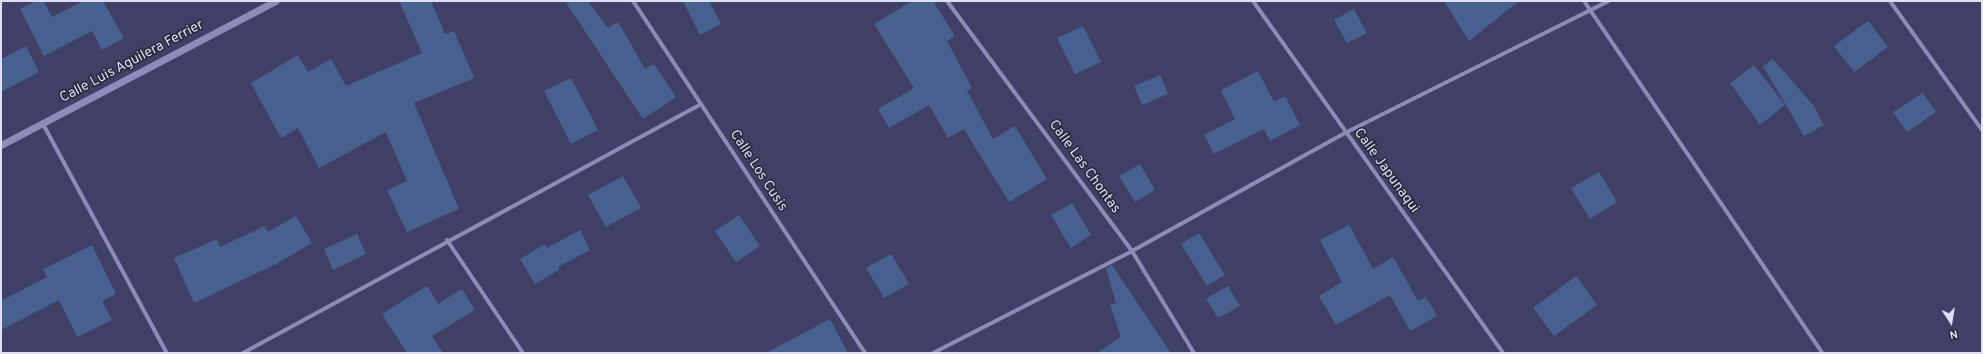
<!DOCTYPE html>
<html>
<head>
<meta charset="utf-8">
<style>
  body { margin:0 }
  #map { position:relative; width:1983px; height:354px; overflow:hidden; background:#404066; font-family:Overpass,sans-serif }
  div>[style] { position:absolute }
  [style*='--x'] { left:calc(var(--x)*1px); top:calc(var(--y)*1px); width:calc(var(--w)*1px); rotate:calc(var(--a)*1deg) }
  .building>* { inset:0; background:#47608f }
  .minor>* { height:4px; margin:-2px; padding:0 2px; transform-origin:2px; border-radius:2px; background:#8b8cb7 }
  .tertiary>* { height:7px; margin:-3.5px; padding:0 3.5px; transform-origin:3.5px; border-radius:3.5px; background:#8b8cb7 }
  span { translate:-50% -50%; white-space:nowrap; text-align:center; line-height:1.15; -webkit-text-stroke:3px #29293b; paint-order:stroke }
  .street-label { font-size:14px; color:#dddff6 }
  .frame { position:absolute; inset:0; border:2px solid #dddff6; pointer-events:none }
  .north { position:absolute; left:1931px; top:302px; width:40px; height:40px; -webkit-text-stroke:3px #29293b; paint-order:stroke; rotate:168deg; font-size:11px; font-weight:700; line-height:16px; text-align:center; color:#dddff6 }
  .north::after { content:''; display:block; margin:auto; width:14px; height:18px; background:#dddff6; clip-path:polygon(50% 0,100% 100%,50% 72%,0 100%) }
</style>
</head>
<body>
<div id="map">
  <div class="building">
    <div style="clip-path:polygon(36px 1px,44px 1px,52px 17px,83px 1px,103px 1px,124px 38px,102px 50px,92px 31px,44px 56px,20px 9px)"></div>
    <div style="clip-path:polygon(399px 1px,431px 1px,445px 34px,454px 31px,474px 78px,414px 103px,459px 209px,407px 232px,387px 190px,407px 181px,386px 132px,319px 168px,298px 128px,281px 138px,251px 83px,298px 55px,308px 72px,331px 59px,346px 86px,422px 53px)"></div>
    <div style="clip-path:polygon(565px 1px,588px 1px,608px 28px,618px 22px,645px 69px,654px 64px,676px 97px,643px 119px)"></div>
    <div style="clip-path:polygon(683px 1px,709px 1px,721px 24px,700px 35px)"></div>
    <div style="clip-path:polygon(912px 1px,933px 1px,955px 36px,947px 41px,972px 88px,967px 91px,993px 139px,1015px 126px,1047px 179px,1009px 202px,964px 129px,948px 138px,929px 105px,889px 128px,878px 109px,914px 88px,874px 24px)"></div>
    <div style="clip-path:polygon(1444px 1px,1519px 1px,1469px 41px)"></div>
    <div style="clip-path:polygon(1354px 9px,1367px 33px,1347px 43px,1334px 20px)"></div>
    <div style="clip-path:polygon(1868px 21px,1888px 47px,1854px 72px,1834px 46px)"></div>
    <div style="clip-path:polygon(1083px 26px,1101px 62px,1075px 74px,1057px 38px)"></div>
    <div style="clip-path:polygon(26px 46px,39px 72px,1px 92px,1px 59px)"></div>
    <div style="clip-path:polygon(1773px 59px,1813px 105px,1824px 125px,1804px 136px,1763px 66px)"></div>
    <div style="clip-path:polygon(1754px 65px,1785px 105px,1760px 125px,1730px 83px)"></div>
    <div style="clip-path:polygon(1258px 71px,1274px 102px,1285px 96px,1300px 125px,1270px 141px,1264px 129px,1214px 154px,1204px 135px,1235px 119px,1221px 90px)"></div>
    <div style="clip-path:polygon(1160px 75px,1168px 94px,1142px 105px,1134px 86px)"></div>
    <div style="clip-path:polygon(571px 78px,598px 130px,571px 144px,544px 91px)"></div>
    <div style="clip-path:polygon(1923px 93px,1936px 112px,1907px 132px,1893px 112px)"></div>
    <div style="clip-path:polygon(1140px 164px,1155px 190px,1135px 202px,1119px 176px)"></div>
    <div style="clip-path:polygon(1599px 172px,1617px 202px,1590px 219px,1571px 188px)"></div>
    <div style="clip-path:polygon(623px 176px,641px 208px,606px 227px,588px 195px)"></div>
    <div style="clip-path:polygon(1072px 203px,1091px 235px,1071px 248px,1051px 215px)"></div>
    <div style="clip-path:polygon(739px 215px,760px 246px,736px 262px,715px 231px)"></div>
    <div style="clip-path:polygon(296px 216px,312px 243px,276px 264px,194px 303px,174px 258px,217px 239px,220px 247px,265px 226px,268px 232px)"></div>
    <div style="clip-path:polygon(1349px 225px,1373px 269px,1393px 257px,1418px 301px,1426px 297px,1437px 316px,1410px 331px,1390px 295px,1336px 325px,1319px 296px,1342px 282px,1320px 240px)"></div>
    <div style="clip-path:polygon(580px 230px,590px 250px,558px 267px,559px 270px,535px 284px,520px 259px,545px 244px,547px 248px)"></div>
    <div style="clip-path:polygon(1199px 233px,1225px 275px,1207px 286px,1181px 244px)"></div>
    <div style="clip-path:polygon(357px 234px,366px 254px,333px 270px,324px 249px)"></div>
    <div style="clip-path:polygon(92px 245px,116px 294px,102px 301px,112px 320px,77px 337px,59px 300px,1px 330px,1px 301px,47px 277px,43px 269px)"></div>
    <div style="clip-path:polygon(891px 254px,909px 284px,884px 298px,866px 268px)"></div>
    <div style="clip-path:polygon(1112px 265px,1171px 353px,1097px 353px,1121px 337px,1110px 305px,1116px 303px,1106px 268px)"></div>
    <div style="clip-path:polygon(1576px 276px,1597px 305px,1554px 336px,1533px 308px)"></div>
    <div style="clip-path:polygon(427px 286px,438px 304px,462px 289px,475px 310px,432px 336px,443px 353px,407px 353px,382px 314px)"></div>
    <div style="clip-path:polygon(1228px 286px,1240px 306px,1218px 318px,1206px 299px)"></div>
    <div style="clip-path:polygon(830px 319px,848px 353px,766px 353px)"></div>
  </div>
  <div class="minor">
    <div style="--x:633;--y:1;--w:422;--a:56.6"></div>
    <div style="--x:947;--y:1;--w:311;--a:53.5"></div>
    <div style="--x:1132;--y:251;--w:119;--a:58.7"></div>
    <div style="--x:1253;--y:1;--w:432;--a:54.6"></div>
    <div style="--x:1584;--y:1;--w:425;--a:55.9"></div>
    <div style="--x:1890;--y:1;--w:158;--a:54.5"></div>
    <div style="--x:43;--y:124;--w:260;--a:61.6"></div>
    <div style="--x:447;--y:240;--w:136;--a:56.1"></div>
    <div style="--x:243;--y:353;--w:521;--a:-28.53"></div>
    <div style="--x:933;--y:353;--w:224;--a:-27.1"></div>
    <div style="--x:1132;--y:251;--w:244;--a:-29"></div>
    <div style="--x:1345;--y:133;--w:295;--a:-26.6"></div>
  </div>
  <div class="tertiary">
    <div style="--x:1;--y:145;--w:310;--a:-27.7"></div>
  </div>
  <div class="street-label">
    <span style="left:132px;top:62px;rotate:-28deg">Calle Luis Aguilera Ferrier</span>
    <span style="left:1084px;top:167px;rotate:54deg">Calle Las Chontas</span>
    <span style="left:758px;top:171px;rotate:57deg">Calle Los Cusis</span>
    <span style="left:1386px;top:171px;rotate:54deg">Calle Japunaqui</span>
  </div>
  <div class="frame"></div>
  <div class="north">N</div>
</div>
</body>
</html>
